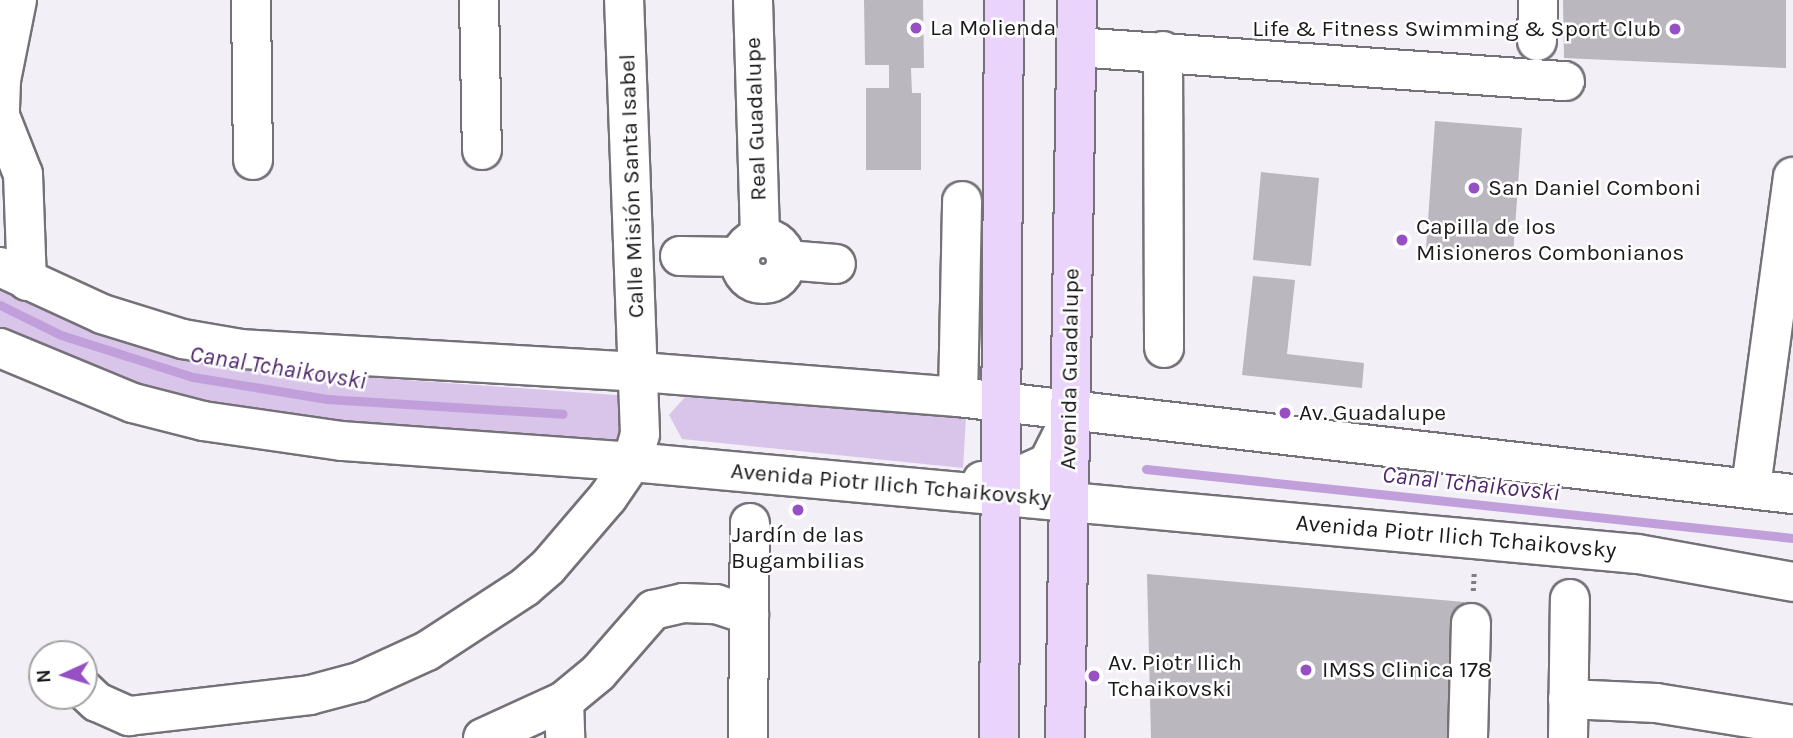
<!DOCTYPE html>
<html>
<head>
<meta charset="utf-8">
<style>
  body { margin:0 }
  #map { position:relative; width:1793px; height:738px; overflow:hidden; background:#f3eff6; font-family:Karla,sans-serif }
  div>[style] { position:absolute }
  [style*='--x'] { left:calc(var(--x)*1px); top:calc(var(--y)*1px); width:calc(var(--w)*1px); rotate:calc(var(--a)*1deg) }
  .green>* { inset:0; background:#d9c4ea }
  .stream>* { height:9px; margin:-4.5px; padding:0 4.5px; transform-origin:4.5px; border-radius:4.5px; background:#c19fdb }
  .building>* { inset:0; background:#bbb7be }
  .path>* { height:4.5px; margin-top:-2.25px; transform-origin:0; background:repeating-linear-gradient(90deg,#7f7d81 0 3.5px,transparent 0 7px) }
  .roads { filter:drop-shadow(2px 0 #757178) drop-shadow(-2px 0 #757178) drop-shadow(0 2px #757178) drop-shadow(0 -2px #757178) }
  .minor>* { height:38px; margin:-19px; padding:0 19px; transform-origin:19px; border-radius:19px; background:#fff }
  .minor>.ring { margin:-19px; padding:0; box-sizing:content-box; background:none; border:38px solid #fff; border-radius:50% }
  .major>* { height:38px; margin:-19px; padding:0 19px; transform-origin:19px; border-radius:19px; background:#ead4fc }
  .dots>* { width:19px; height:19px; translate:-50% -50%; box-sizing:border-box; border:4px solid #fff; border-radius:50% }
  span { translate:-50% -50%; white-space:nowrap; text-align:center; line-height:1.15; -webkit-text-stroke:5px #fff; paint-order:stroke }
  .poi-label { font-size:23px; color:#1b1a1c }
  .left { translate:0 -50%; text-align:left }
  .right { translate:-100% -50%; text-align:right }
  .street-label { font-size:23px; color:#1b1a1c }
  .water-label { font-size:24px; color:#51276c; font-style:italic }
  .north { position:absolute; left:28px; top:640px; width:70px; height:70px; box-sizing:border-box; background:#fff; border:2px solid #a4a3a4; border-radius:50%; rotate:266deg; font-size:19px; font-weight:700; line-height:28px; text-align:center; color:#1b1a1c }
  .north::after { content:''; display:block; margin:auto; width:24px; height:32px; background:#9650c4; clip-path:polygon(50% 0,100% 100%,50% 72%,0 100%) }
</style>
</head>
<body>
<div id="map">
  <div class="green">
    <div style="clip-path:polygon(0 286px,266px 370px,629px 396px,628px 447px,492px 440px,267px 411px,140px 388px,0 334px)"></div>
    <div style="clip-path:polygon(685px 397px,966px 418px,963px 468px,682px 439px,669px 415px)"></div>
  </div>
  <div class="stream">
    <div style="--x:0;--y:305;--w:68;--a:26.2"></div>
    <div style="--x:61;--y:335;--w:139;--a:17.7"></div>
    <div style="--x:193;--y:377;--w:136;--a:9.3"></div>
    <div style="--x:327;--y:399;--w:236;--a:3.6"></div>
    <div style="--x:1146;--y:469;--w:651;--a:6.09"></div>
  </div>
  <div class="building">
    <div style="clip-path:polygon(864px 0,923px 0,924px 68px,911px 68px,912px 93px,921px 93px,921px 170px,866px 170px,866px 88px,889px 88px,889px 65px,865px 65px)"></div>
    <div style="clip-path:polygon(1563px 0,1786px 0,1786px 68px,1564px 58px)"></div>
    <div style="clip-path:polygon(1435px 121px,1522px 128px,1513px 256px,1426px 249px)"></div>
    <div style="clip-path:polygon(1261px 172px,1319px 178px,1311px 266px,1253px 260px)"></div>
    <div style="clip-path:polygon(1253px 276px,1295px 280px,1287px 354px,1364px 363px,1362px 388px,1242px 375px)"></div>
    <div style="clip-path:polygon(1147px 574px,1464px 602px,1460px 738px,1151px 738px)"></div>
  </div>
  <div class="path">
    <div style="--x:1473;--y:591;--w:19;--a:-87"></div>
  </div>
  <div class="roads">
    <div class="minor">
      <div style="--x:17;--y:0;--w:82;--a:101.3"></div>
      <div style="--x:1;--y:80;--w:36;--a:92"></div>
      <div style="--x:0;--y:116;--w:62;--a:68.4"></div>
      <div style="--x:23;--y:174;--w:107;--a:87.9"></div>
      <div style="--x:251;--y:0;--w:160;--a:89.3"></div>
      <div style="--x:479;--y:0;--w:150;--a:88.9"></div>
      <div style="--x:753;--y:0;--w:237;--a:88.3"></div>
      <div style="--x:1537;--y:41;--w:41;--a:-88.6"></div>
      <div style="--x:1076;--y:47;--w:490;--a:4"></div>
      <div style="--x:1163;--y:51;--w:297;--a:89.8"></div>
      <div class="ring" style="left:740px;top:238px;width:8px;height:8px"></div>
      <div style="--x:680;--y:256;--w:59;--a:1"></div>
      <div style="--x:786;--y:260;--w:50;--a:4.6"></div>
      <div style="--x:0;--y:267;--w:112;--a:24.7"></div>
      <div style="--x:102;--y:314;--w:85;--a:17.2"></div>
      <div style="--x:183;--y:339;--w:59;--a:9.8"></div>
      <div style="--x:241;--y:349;--w:400;--a:3.3"></div>
      <div style="--x:640;--y:372;--w:319;--a:4.5"></div>
      <div style="--x:958;--y:397;--w:841;--a:6.63"></div>
      <div style="--x:0;--y:348;--w:144;--a:22.5"></div>
      <div style="--x:133;--y:403;--w:72;--a:14.4"></div>
      <div style="--x:203;--y:421;--w:140;--a:8.2"></div>
      <div style="--x:342;--y:441;--w:291;--a:4.1"></div>
      <div style="--x:632;--y:462;--w:1010;--a:5.23"></div>
      <div style="--x:1638;--y:554;--w:158;--a:10.2"></div>
      <div style="--x:958;--y:397;--w:196;--a:-88.8"></div>
      <div style="--x:982;--y:481;--w:26;--a:0"></div>
      <div style="--x:1008;--y:481;--w:44;--a:-24.2"></div>
      <div style="--x:1048;--y:463;--w:49;--a:-63.4"></div>
      <div style="--x:1751;--y:487;--w:313;--a:-82.3"></div>
      <div style="--x:84;--y:690;--w:18;--a:43"></div>
      <div style="--x:97;--y:702;--w:35;--a:24"></div>
      <div style="--x:129;--y:716;--w:182;--a:-6.6"></div>
      <div style="--x:310;--y:695;--w:51;--a:-14.9"></div>
      <div style="--x:359;--y:682;--w:75;--a:-24.5"></div>
      <div style="--x:427;--y:651;--w:117;--a:-33.1"></div>
      <div style="--x:525;--y:587;--w:30;--a:-41"></div>
      <div style="--x:548;--y:567;--w:92;--a:-49.4"></div>
      <div style="--x:608;--y:497;--w:42;--a:-55.6"></div>
      <div style="--x:632;--y:462;--w:29;--a:-74"></div>
      <div style="--x:640;--y:434;--w:434;--a:-92.1"></div>
      <div style="--x:1568;--y:699;--w:88;--a:2.6"></div>
      <div style="--x:1656;--y:703;--w:139;--a:9.1"></div>
      <div style="--x:564;--y:701;--w:37;--a:88"></div>
      <div style="--x:483;--y:738;--w:89;--a:-24.6"></div>
      <div style="--x:564;--y:701;--w:44;--a:-39.5"></div>
      <div style="--x:598;--y:673;--w:84;--a:-48.9"></div>
      <div style="--x:653;--y:610;--w:31;--a:-13"></div>
      <div style="--x:683;--y:603;--w:33;--a:2"></div>
      <div style="--x:716;--y:604;--w:35;--a:18"></div>
      <div style="--x:748;--y:738;--w:215;--a:-89.5"></div>
      <div style="--x:1468;--y:738;--w:115;--a:-88.5"></div>
      <div style="--x:1568;--y:738;--w:139;--a:-89.2"></div>
    </div>
    <div class="major">
      <div style="--x:999;--y:738;--w:738;--a:-89.61"></div>
      <div style="--x:1065;--y:738;--w:738;--a:-89.07"></div>
    </div>
  </div>
  <div class="dots">
    <div style="left:916px;top:28px;background:#9650c4"></div>
    <div style="left:1675px;top:29px;background:#9650c4"></div>
    <div style="left:1474px;top:188px;background:#9650c4"></div>
    <div style="left:1402px;top:240px;background:#9650c4"></div>
    <div style="left:1285px;top:413px;background:#9650c4"></div>
    <div style="left:798px;top:510px;background:#9650c4"></div>
    <div style="left:1306px;top:670px;background:#9650c4"></div>
    <div style="left:1094px;top:676px;background:#9650c4"></div>
  </div>
  <div class="poi-label">
    <span class="left" style="left:930px;top:28px">La Molienda</span>
    <span class="right" style="left:1661px;top:29px">Life &amp; Fitness Swimming &amp; Sport Club</span>
    <span class="left" style="left:1488px;top:188px">San Daniel Comboni</span>
    <span class="left" style="left:1416px;top:240px">Capilla de los<br>Misioneros Combonianos</span>
    <span class="left" style="left:1299px;top:413px">Av. Guadalupe</span>
    <span style="left:798px;top:548px">Jardín de las<br>Bugambilias</span>
    <span class="left" style="left:1108px;top:676px">Av. Piotr Ilich<br>Tchaikovski</span>
    <span class="left" style="left:1322px;top:670px">IMSS Clinica 178</span>
  </div>
  <div class="street-label">
    <span style="left:756px;top:119px;rotate:-92deg">Real Guadalupe</span>
    <span style="left:632px;top:186px;rotate:-92deg">Calle Misión Santa Isabel</span>
    <span style="left:1070px;top:369px;rotate:-89deg">Avenida Guadalupe</span>
    <span style="left:891px;top:485px;rotate:5deg">Avenida Piotr Ilich Tchaikovsky</span>
    <span style="left:1456px;top:537px;rotate:5deg">Avenida Piotr Ilich Tchaikovsky</span>
  </div>
  <div class="water-label">
    <span style="left:278px;top:368px;rotate:9deg">Canal Tchaikovski</span>
    <span style="left:1471px;top:484px;rotate:6deg">Canal Tchaikovski</span>
  </div>
  <div class="north">N</div>
</div>
</body>
</html>
